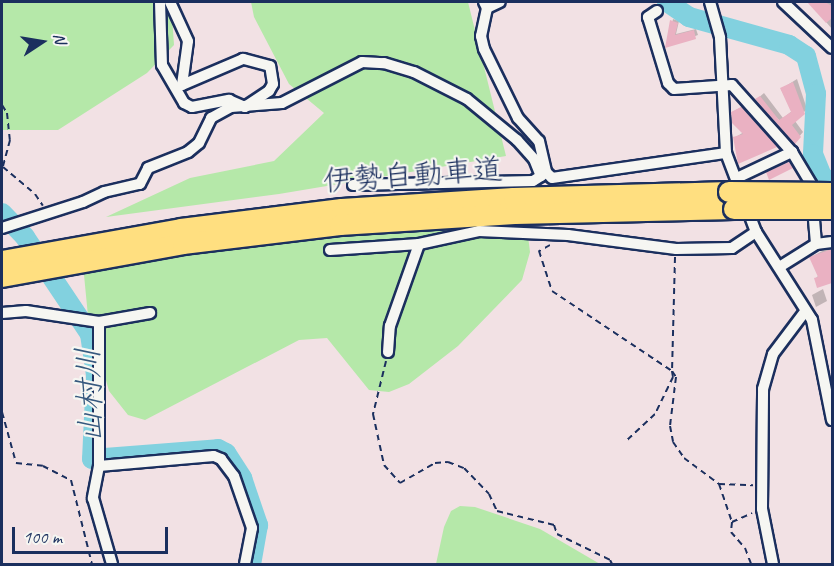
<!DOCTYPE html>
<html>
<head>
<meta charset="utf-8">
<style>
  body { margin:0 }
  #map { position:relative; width:834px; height:566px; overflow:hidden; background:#f2e1e4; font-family:Caveat,"Klee One",sans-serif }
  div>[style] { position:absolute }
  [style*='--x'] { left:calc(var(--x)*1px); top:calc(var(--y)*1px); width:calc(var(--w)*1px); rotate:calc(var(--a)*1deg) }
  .green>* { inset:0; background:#b5e8a9 }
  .shadow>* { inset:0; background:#0003 }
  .river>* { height:20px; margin:-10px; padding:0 10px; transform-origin:10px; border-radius:10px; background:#82d1df }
  .building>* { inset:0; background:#eab1c2 }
  .street-tunnel>* { height:10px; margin-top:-5px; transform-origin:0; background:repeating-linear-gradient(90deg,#c7bdc9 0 10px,transparent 0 15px) }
  .path>* { height:2px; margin-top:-1px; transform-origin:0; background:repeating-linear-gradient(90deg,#1b2f5e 0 6px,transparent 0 10.5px) }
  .roads { filter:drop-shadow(2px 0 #1b2f5e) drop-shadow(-2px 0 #1b2f5e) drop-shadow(0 2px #1b2f5e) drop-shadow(0 -2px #1b2f5e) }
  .street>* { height:10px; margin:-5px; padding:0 5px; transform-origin:5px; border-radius:5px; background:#f6f6f2 }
  .highway>* { height:20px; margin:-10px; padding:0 10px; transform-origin:10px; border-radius:10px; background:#ffdf80 }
  .bridges { filter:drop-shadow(2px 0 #1b2f5e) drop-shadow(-2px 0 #1b2f5e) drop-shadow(0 2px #1b2f5e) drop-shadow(0 -2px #1b2f5e) }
  .highway-bridge>* { height:20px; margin:-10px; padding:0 10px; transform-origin:10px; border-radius:10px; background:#ffdf80 }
  span { translate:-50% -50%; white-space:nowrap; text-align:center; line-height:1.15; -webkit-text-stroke:4.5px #f6f6f2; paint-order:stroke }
  .street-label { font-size:30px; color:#1b2f5e }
  .water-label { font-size:32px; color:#35587e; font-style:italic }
  .frame { position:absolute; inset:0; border:3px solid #1b2f5e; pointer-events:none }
  .north { position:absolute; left:12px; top:12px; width:60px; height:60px; -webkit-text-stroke:4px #f6f6f2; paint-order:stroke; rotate:78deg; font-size:16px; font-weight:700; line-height:24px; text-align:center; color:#1b2f5e }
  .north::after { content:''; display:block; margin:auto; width:21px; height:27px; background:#1b2f5e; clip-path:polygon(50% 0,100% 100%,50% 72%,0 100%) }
  .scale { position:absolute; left:12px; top:527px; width:156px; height:27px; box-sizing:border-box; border:3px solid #1b2f5e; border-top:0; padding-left:8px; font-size:18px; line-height:21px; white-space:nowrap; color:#1b2f5e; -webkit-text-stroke:4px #f6f6f2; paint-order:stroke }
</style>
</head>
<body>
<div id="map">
  <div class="green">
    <div style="clip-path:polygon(2px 2px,171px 2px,174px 45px,147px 73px,58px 130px,2px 130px)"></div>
    <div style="clip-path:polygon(251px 2px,468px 2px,506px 156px,279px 194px,106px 217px,190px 178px,274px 161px,324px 113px,289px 84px,254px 17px)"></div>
    <div style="clip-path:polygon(480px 220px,510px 226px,528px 236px,530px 252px,522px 280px,458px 346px,409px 384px,389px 392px,369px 390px,327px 338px,299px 340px,145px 420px,128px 415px,109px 391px,88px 316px,84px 275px,88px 246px)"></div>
    <div style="clip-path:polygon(460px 506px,475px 507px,540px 529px,600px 564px,436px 564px,444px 527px,451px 511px)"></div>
  </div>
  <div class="shadow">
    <div style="clip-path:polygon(809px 2px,832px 3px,832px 29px)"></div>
    <div style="clip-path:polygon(673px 19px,679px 21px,676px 34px,696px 29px,698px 35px,667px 46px)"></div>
    <div style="clip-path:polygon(797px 79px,807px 109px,795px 121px,803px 132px,798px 138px,757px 99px,764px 93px,783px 118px,792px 111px,781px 89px)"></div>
    <div style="clip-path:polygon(745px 105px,779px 143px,739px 162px,734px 138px,744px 132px,736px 110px)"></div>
    <div style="clip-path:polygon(832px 246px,832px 279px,829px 282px,815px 279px,819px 275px,811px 257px)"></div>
    <div style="clip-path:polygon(823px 289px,827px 301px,816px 307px,812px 295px)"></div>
  </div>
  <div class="river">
    <div style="--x:667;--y:2;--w:27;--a:34"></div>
    <div style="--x:689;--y:17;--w:104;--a:15.6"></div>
    <div style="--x:789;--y:45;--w:20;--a:33"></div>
    <div style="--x:806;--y:56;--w:39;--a:75"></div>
    <div style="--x:816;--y:94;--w:60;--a:92.9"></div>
    <div style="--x:813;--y:154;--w:24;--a:68"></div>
    <div style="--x:822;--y:176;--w:13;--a:39"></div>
    <div style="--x:2;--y:213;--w:33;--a:46"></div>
    <div style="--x:25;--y:237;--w:117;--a:56.2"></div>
    <div style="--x:90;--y:334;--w:41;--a:81.7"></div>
    <div style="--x:96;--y:375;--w:84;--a:92.7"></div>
    <div style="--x:92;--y:459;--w:126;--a:-4.5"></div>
    <div style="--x:218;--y:449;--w:9;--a:27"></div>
    <div style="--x:226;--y:453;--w:30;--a:57"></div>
    <div style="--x:242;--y:478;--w:50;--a:71.2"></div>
    <div style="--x:258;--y:525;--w:40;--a:100"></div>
  </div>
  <div class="building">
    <div style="clip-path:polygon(807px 2px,825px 2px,832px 6px,832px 18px,826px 23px)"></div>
    <div style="clip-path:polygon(670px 20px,678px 23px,675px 35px,694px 30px,696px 39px,665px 48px)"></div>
    <div style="clip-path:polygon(793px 82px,805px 114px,792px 125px,801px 137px,795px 144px,755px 99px,760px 96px,779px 120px,791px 112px,780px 88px)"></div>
    <div style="clip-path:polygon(741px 107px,777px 147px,738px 164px,733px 137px,743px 134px,732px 123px,731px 112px)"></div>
    <div style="clip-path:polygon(789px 162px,793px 168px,769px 180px,766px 172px)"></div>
    <div style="clip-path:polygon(832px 249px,832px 283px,817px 288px,814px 278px,818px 277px,809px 257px)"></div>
  </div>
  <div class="street-tunnel">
    <div style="--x:552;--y:178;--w:48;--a:87.6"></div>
  </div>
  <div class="path">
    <div style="--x:2;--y:105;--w:9;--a:58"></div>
    <div style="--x:7;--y:113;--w:27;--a:84"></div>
    <div style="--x:10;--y:140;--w:28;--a:105"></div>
    <div style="--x:3;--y:167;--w:42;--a:40.2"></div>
    <div style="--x:35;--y:194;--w:14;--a:56"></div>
    <div style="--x:550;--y:245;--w:13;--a:151"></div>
    <div style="--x:539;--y:251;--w:42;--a:72"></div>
    <div style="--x:552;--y:291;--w:144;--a:33.7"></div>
    <div style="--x:672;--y:371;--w:6;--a:81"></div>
    <div style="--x:673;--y:377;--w:41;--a:115.9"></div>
    <div style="--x:655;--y:414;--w:40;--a:137"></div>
    <div style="--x:675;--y:257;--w:114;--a:91.5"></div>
    <div style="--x:672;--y:371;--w:7;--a:56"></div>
    <div style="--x:676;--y:377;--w:49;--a:97"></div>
    <div style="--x:670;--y:426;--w:16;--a:79"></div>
    <div style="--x:673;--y:442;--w:19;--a:55"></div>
    <div style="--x:684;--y:458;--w:44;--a:36.6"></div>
    <div style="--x:719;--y:484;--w:40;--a:71.1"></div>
    <div style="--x:732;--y:522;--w:10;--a:96"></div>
    <div style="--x:731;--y:532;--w:21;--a:49"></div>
    <div style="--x:745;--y:548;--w:17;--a:69"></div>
    <div style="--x:386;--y:361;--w:55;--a:103.8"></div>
    <div style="--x:373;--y:414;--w:52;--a:77.8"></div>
    <div style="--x:384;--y:465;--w:24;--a:48"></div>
    <div style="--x:400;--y:483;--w:40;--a:-29.7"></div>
    <div style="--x:435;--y:463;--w:13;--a:-4"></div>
    <div style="--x:448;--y:462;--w:17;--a:21"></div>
    <div style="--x:464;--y:468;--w:36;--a:46"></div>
    <div style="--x:489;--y:494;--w:19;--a:65"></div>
    <div style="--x:497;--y:511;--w:59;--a:13.8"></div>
    <div style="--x:554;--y:525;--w:9;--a:72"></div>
    <div style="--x:557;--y:534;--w:59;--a:26.1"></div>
    <div style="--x:610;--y:560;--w:4;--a:63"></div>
    <div style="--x:2;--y:412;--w:53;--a:74.6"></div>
    <div style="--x:16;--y:463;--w:27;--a:6"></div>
    <div style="--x:43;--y:466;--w:31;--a:27"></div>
    <div style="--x:71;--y:480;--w:87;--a:76"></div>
    <div style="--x:719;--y:484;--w:34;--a:2"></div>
    <div style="--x:732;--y:522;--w:22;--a:-24"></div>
  </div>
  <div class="roads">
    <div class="street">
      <div style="--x:160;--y:2;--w:63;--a:88.2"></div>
      <div style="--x:162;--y:65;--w:44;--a:59.9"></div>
      <div style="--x:184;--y:103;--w:9;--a:27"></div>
      <div style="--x:192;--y:107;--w:38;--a:-11"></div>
      <div style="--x:229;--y:100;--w:17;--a:24"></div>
      <div style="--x:245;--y:107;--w:29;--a:-34"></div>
      <div style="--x:269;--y:91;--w:8;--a:-60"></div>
      <div style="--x:273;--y:84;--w:18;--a:-99"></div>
      <div style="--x:270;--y:66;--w:28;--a:-165"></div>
      <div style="--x:243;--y:59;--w:66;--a:156.9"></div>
      <div style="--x:182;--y:85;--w:44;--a:-82.2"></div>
      <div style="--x:188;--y:41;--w:43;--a:-114.8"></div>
      <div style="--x:484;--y:2;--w:7;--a:63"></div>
      <div style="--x:487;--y:8;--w:29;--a:102"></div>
      <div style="--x:481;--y:36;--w:13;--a:77"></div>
      <div style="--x:484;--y:49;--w:77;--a:63.8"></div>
      <div style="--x:518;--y:118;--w:31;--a:48"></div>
      <div style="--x:539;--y:141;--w:32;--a:77"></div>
      <div style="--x:546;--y:172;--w:8;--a:45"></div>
      <div style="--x:552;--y:178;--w:176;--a:-8.2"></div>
      <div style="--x:710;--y:2;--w:37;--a:74"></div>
      <div style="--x:720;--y:38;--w:115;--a:87"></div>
      <div style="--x:726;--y:153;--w:85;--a:69.2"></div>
      <div style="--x:756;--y:232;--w:104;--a:57.5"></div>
      <div style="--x:812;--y:320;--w:102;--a:78.7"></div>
      <div style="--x:783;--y:2;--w:67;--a:43.2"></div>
      <div style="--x:487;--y:8;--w:14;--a:-25"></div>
      <div style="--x:657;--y:11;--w:11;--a:146"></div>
      <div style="--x:648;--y:17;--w:69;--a:73.1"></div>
      <div style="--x:668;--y:83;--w:8;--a:45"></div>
      <div style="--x:674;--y:89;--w:58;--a:-3.9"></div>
      <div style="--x:732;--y:85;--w:90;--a:48.2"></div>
      <div style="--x:792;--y:152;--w:37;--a:59"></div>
      <div style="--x:811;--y:184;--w:60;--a:85.2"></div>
      <div style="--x:739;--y:177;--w:59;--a:-25.3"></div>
      <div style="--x:353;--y:185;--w:180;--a:-1.3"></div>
      <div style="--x:533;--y:181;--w:9;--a:-32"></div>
      <div style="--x:2;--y:228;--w:85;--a:-17.8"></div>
      <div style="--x:83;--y:202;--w:23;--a:-25"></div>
      <div style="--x:104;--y:192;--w:37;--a:-13"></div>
      <div style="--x:140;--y:184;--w:18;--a:-63"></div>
      <div style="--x:148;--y:168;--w:43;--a:-21.8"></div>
      <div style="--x:188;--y:152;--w:14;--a:-39"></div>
      <div style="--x:199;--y:143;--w:28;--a:-64"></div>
      <div style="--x:211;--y:118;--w:23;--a:-29"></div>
      <div style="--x:231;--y:107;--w:51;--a:-4.5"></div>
      <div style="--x:282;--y:103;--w:90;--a:-27.1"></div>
      <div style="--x:362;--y:62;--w:22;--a:3"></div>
      <div style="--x:384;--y:63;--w:31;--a:17"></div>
      <div style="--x:414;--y:72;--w:59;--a:27"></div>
      <div style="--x:467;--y:99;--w:65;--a:39.4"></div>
      <div style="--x:517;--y:140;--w:25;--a:48"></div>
      <div style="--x:534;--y:159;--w:18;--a:68"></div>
      <div style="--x:541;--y:176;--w:6;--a:-39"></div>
      <div style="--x:330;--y:250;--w:89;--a:-3.9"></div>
      <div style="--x:419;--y:244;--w:61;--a:-12.2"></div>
      <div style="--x:479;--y:231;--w:89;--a:2.6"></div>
      <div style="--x:568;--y:235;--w:109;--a:7.4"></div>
      <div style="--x:676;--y:249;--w:56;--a:-1"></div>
      <div style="--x:732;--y:248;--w:29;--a:-34"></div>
      <div style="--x:781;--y:266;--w:41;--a:-32.2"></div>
      <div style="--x:816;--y:244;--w:16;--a:-7"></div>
      <div style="--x:2;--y:313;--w:24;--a:-5"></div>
      <div style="--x:26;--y:311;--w:74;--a:8.6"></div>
      <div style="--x:99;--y:322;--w:52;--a:-10"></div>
      <div style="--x:99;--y:322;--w:144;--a:90"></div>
      <div style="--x:99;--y:466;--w:33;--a:101"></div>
      <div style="--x:93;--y:498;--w:69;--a:73.9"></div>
      <div style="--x:388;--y:352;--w:26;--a:-86"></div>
      <div style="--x:390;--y:326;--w:87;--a:-70.5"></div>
      <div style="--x:99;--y:466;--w:115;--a:-5"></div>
      <div style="--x:214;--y:456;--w:8;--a:23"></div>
      <div style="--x:221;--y:459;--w:21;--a:53"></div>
      <div style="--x:234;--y:476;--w:55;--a:70.9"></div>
      <div style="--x:252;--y:528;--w:37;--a:101"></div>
      <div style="--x:773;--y:564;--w:56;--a:-101.3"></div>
      <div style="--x:762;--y:509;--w:120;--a:-89.5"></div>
      <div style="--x:763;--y:389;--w:36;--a:-74"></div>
      <div style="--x:773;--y:354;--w:51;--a:-52.9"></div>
    </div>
    <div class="highway">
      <div style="--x:2;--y:261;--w:182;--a:-10.1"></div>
      <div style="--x:181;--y:229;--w:162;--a:-7.1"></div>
      <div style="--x:342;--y:209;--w:172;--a:-3.7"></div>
      <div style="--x:514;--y:198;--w:215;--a:-1.6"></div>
      <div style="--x:2;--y:277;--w:184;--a:-10.3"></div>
      <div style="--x:183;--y:244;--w:158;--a:-6.9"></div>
      <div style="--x:340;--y:225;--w:175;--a:-3.6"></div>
      <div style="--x:515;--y:214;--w:219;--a:-1.3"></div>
    </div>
  </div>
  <div class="bridges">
    <div class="highway-bridge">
      <div style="--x:729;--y:192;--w:103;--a:0.6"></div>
      <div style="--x:734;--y:209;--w:98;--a:0"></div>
    </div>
  </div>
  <div class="street-label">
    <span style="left:413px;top:175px;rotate:-4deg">伊勢自動車道</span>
  </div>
  <div class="water-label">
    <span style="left:90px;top:395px;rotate:-92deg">山村川</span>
  </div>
  <div class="frame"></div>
  <div class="north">N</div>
  <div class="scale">100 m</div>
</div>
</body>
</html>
